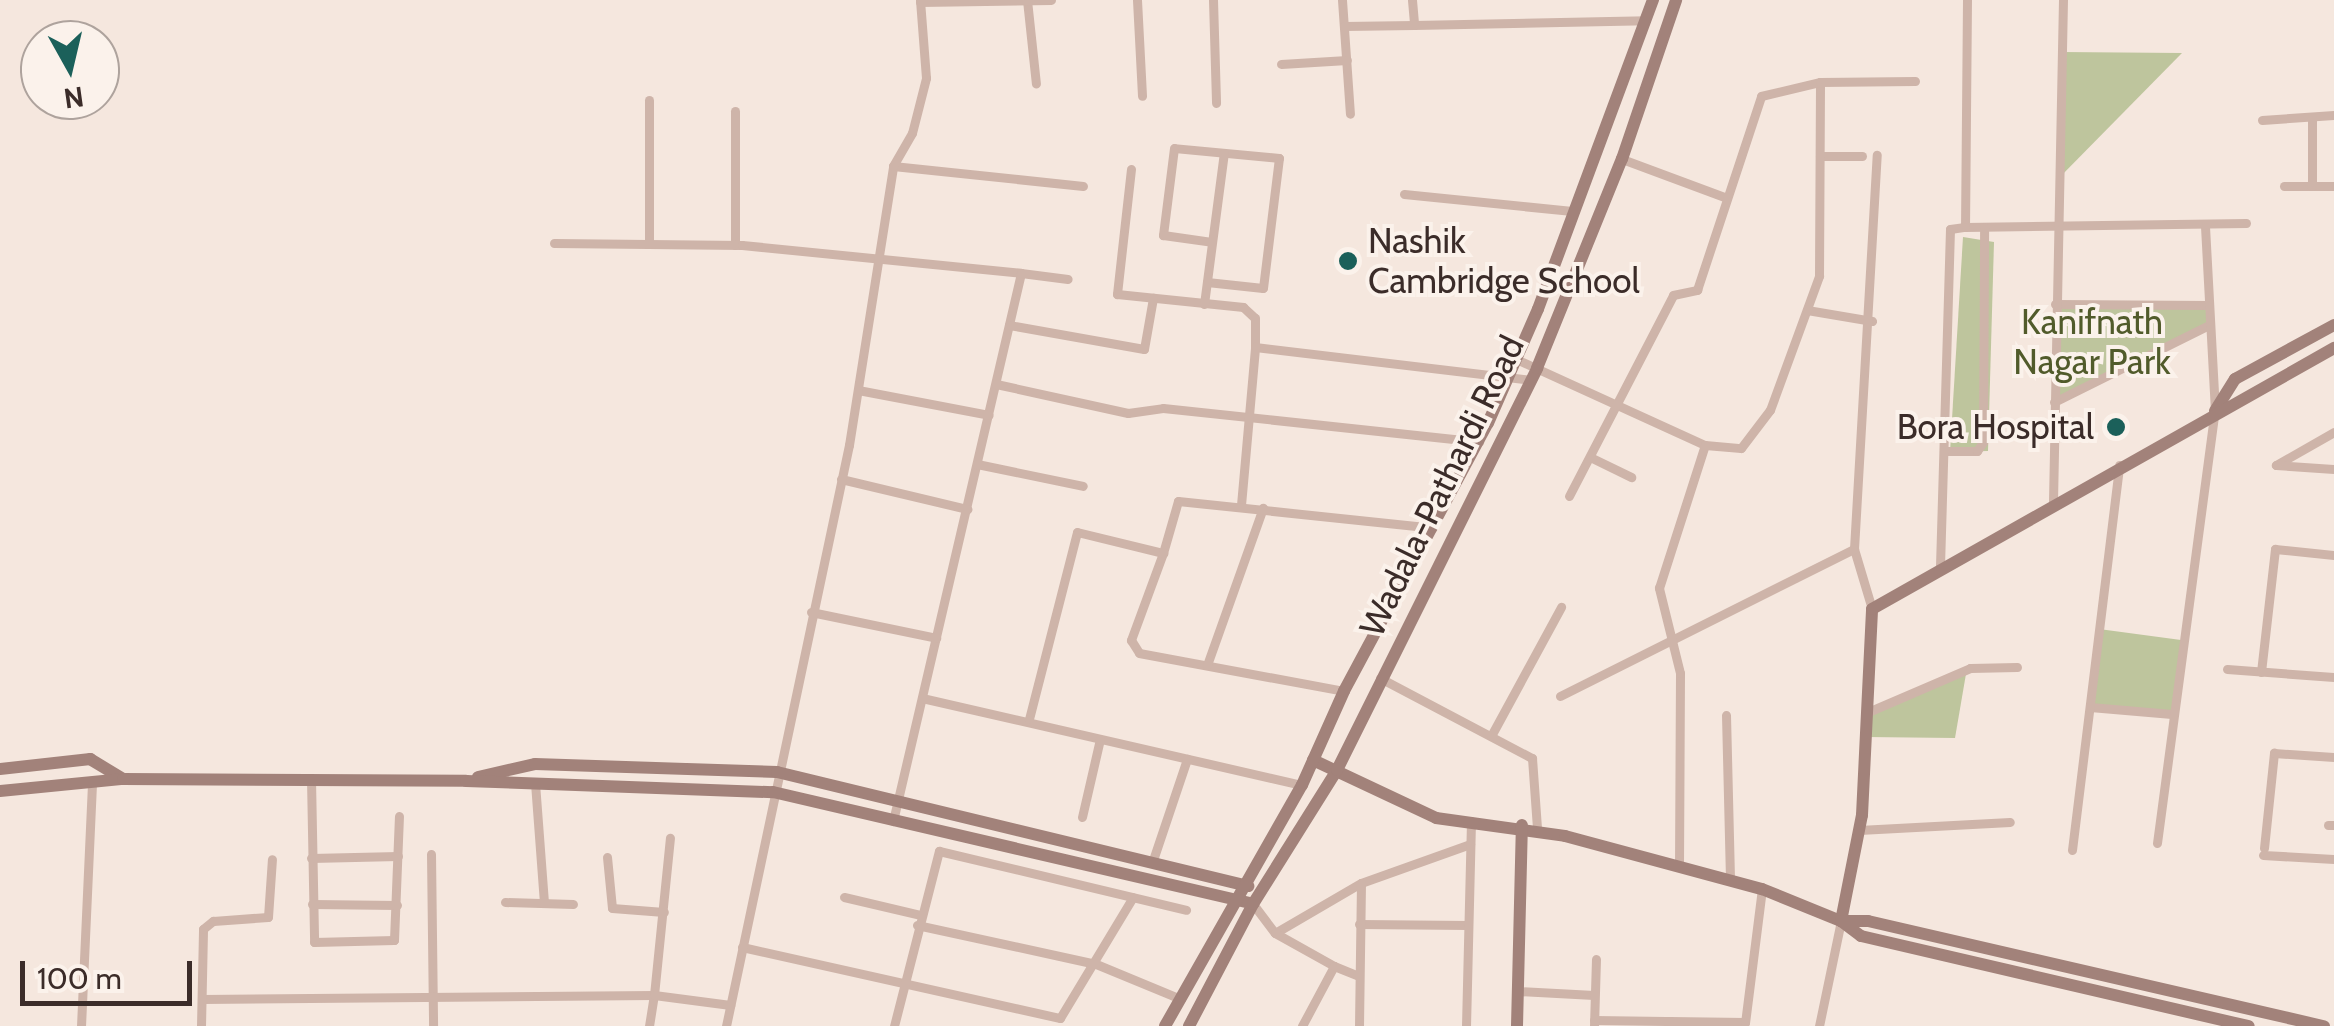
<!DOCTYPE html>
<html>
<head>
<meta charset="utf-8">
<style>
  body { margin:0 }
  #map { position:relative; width:2334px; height:1026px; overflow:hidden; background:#f5e7de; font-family:Cabin,sans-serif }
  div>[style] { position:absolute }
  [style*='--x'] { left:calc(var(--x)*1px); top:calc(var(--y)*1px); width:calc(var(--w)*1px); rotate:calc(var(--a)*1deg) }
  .green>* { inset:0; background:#bec59d }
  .street>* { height:9px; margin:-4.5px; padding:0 4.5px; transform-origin:4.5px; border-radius:4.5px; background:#ceb4a9 }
  .secondary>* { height:12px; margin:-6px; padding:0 6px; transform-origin:6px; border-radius:6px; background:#a2827a }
  .dots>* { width:28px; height:28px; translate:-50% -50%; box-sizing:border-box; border:5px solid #fbf2eb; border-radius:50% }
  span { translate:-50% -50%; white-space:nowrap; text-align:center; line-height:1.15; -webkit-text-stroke:8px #fbf2eb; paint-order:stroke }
  .poi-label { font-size:35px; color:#3b2c29 }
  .left { translate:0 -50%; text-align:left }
  .right { translate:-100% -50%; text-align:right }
  .park-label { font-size:35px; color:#515b2b }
  .street-label { font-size:35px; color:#3b2c29 }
  .north { position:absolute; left:20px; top:20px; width:100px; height:100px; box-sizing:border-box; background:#fbf2eb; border:2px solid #aea39d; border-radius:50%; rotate:172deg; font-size:28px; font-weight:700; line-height:40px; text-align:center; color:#3b2c29 }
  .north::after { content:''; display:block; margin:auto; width:35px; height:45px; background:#1b605a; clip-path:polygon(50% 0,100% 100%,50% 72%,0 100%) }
  .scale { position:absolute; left:20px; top:961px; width:172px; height:45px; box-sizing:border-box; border:5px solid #3b2c29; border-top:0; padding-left:12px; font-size:30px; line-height:35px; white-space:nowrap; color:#3b2c29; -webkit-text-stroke:8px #fbf2eb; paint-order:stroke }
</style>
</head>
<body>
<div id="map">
  <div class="green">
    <div style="clip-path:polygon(2061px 52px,2182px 53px,2056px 181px)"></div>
    <div style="clip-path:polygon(1963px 237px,1994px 242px,1988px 451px,1950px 452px)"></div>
    <div style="clip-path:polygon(2055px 304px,2209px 305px,2209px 325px,2054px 402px)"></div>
    <div style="clip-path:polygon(2099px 629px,2181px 640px,2172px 714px,2090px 707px)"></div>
    <div style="clip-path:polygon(1967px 668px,1955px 738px,1866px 737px,1868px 712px)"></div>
  </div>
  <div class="street">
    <div style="--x:1027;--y:0;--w:84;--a:83.9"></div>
    <div style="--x:1137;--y:0;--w:96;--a:87"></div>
    <div style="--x:1213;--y:0;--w:103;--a:88.3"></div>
    <div style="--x:1342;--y:0;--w:114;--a:86"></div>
    <div style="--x:1412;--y:0;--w:25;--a:85"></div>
    <div style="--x:1414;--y:25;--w:232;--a:-1.2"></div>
    <div style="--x:1967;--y:0;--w:227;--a:90.5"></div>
    <div style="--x:1965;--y:227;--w:281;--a:-0.8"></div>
    <div style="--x:920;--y:2;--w:131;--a:-0.9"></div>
    <div style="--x:1344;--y:26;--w:70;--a:-0.8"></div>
    <div style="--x:1281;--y:64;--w:66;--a:-3.5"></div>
    <div style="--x:649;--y:100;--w:143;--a:90"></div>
    <div style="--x:735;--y:111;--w:134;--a:90"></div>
    <div style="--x:2262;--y:120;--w:72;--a:-4"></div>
    <div style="--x:1820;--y:156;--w:42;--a:0"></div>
    <div style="--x:1622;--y:159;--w:112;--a:20.4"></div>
    <div style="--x:893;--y:166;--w:191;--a:6"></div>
    <div style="--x:1131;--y:169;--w:126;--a:96.4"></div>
    <div style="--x:1117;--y:294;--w:127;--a:5.9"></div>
    <div style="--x:1243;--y:307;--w:16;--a:43"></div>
    <div style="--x:1255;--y:318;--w:29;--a:90"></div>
    <div style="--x:1255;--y:347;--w:278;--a:6.8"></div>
    <div style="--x:2284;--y:186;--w:50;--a:0"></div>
    <div style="--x:2312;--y:186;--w:69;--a:-90"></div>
    <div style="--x:1404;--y:194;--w:169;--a:5.8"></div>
    <div style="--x:554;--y:243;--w:188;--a:0.6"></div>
    <div style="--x:742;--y:245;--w:280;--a:5.7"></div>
    <div style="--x:1021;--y:273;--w:563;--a:103.15"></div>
    <div style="--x:1021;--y:273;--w:47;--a:7.3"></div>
    <div style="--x:1207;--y:282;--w:56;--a:6.1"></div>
    <div style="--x:1263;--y:288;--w:131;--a:-83"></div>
    <div style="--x:1279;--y:158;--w:105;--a:-174.6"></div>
    <div style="--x:1174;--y:148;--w:88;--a:97.2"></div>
    <div style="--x:1163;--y:235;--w:49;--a:8.1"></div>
    <div style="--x:1204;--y:304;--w:152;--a:-82.5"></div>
    <div style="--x:2055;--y:304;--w:154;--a:0.4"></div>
    <div style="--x:1807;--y:310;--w:66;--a:9.6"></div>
    <div style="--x:1009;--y:325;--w:137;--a:10.1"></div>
    <div style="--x:1144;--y:349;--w:52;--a:-80"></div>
    <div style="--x:1516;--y:359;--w:208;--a:24.5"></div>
    <div style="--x:1705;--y:445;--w:36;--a:5"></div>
    <div style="--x:1741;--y:448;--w:48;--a:-52.7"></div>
    <div style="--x:1770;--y:410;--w:143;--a:-69.9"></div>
    <div style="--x:1819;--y:276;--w:194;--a:-89.7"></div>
    <div style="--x:996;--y:384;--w:135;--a:12.4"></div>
    <div style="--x:1128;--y:413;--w:35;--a:-8"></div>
    <div style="--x:1163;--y:408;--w:318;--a:6.1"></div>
    <div style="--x:858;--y:390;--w:133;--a:10.8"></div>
    <div style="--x:2054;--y:402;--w:173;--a:-26.4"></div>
    <div style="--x:2334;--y:432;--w:67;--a:150.4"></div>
    <div style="--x:2276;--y:465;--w:58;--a:3.9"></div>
    <div style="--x:1944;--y:451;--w:33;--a:0"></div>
    <div style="--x:1977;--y:451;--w:11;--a:-56"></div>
    <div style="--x:1983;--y:442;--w:215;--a:-89.7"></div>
    <div style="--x:1590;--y:457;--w:46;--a:26"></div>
    <div style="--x:977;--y:464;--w:108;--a:11.7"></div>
    <div style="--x:841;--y:479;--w:130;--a:13.4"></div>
    <div style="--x:1569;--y:496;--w:226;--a:-62.6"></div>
    <div style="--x:1673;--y:295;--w:25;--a:-12"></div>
    <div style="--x:1697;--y:290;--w:204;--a:-71.7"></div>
    <div style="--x:1761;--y:96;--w:61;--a:-13.3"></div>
    <div style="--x:1820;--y:82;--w:95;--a:-0.6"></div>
    <div style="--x:2053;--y:502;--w:502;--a:-88.86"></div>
    <div style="--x:1241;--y:505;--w:159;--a:-84.9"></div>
    <div style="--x:1163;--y:553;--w:93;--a:110.2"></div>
    <div style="--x:1131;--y:640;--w:15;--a:58"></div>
    <div style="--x:1139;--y:653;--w:208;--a:10.5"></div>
    <div style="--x:1940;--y:566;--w:337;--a:-88.3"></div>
    <div style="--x:1950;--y:229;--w:15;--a:-8"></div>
    <div style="--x:1872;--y:609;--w:63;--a:-106.7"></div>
    <div style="--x:1854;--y:549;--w:395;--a:-86.7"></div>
    <div style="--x:811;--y:612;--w:128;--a:11.7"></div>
    <div style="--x:1207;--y:665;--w:167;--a:-70.4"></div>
    <div style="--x:2227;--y:669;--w:107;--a:4.3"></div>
    <div style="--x:2261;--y:672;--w:124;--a:-83.5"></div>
    <div style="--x:2275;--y:549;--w:59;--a:5.8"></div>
    <div style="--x:1380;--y:678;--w:172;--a:27.8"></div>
    <div style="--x:1532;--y:758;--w:70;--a:85.9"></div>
    <div style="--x:1560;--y:696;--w:329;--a:-26.6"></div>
    <div style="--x:922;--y:698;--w:390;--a:12.9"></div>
    <div style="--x:2090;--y:707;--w:82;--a:4.9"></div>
    <div style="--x:1868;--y:712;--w:111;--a:-23.3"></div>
    <div style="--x:1970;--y:668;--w:47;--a:-1.2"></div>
    <div style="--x:1726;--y:715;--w:165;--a:88.6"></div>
    <div style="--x:1029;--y:719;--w:193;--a:-75.6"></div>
    <div style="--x:1077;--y:532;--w:89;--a:13.7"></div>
    <div style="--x:1163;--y:553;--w:54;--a:-73.9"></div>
    <div style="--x:1178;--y:501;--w:256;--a:6"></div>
    <div style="--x:1491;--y:736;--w:147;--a:-61.5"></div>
    <div style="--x:311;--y:779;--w:163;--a:88.9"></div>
    <div style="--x:314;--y:942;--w:80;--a:-1.4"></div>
    <div style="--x:394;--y:940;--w:124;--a:-87.7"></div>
    <div style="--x:535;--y:783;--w:120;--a:85.7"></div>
    <div style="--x:1082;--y:817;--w:80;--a:-77"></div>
    <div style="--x:2328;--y:825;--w:6;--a:0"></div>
    <div style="--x:1859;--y:830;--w:151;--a:-3"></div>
    <div style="--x:2157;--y:843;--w:436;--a:-82.4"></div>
    <div style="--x:2215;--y:411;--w:184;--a:-93.1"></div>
    <div style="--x:2264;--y:848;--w:96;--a:-84"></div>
    <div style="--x:2274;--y:753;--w:60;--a:3.8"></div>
    <div style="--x:2072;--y:850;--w:388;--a:-83"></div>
    <div style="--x:431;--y:854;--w:172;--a:89.3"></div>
    <div style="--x:2263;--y:855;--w:71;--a:3.2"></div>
    <div style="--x:607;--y:857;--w:51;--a:84.4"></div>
    <div style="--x:612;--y:908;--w:52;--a:4.4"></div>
    <div style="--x:311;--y:858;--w:87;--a:-1.3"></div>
    <div style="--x:1152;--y:863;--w:110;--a:-71.4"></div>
    <div style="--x:1679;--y:866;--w:193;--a:-89.7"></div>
    <div style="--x:1680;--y:673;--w:88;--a:-103.9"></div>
    <div style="--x:1659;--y:588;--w:150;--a:-72.2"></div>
    <div style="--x:844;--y:897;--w:78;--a:13.3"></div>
    <div style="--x:505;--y:902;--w:68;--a:1.7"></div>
    <div style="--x:312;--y:904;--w:85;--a:0.7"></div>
    <div style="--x:1253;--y:904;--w:36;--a:53"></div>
    <div style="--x:1275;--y:933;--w:99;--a:-30.2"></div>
    <div style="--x:1361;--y:883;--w:116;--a:-19.7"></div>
    <div style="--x:1359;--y:924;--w:109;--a:0.5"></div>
    <div style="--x:917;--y:925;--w:183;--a:12.3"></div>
    <div style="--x:1096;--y:964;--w:92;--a:22.4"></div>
    <div style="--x:1275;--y:933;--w:68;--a:29.2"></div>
    <div style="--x:1334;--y:966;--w:68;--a:118.1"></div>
    <div style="--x:742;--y:947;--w:326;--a:12.6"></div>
    <div style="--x:1060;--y:1018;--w:141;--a:-58.9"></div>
    <div style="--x:1334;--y:966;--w:27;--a:22"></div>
    <div style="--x:1518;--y:991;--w:76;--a:3"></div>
    <div style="--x:202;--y:999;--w:452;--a:-0.5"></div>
    <div style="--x:654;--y:995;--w:158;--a:-84.2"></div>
    <div style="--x:1594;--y:1020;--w:151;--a:0.8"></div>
    <div style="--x:1745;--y:1023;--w:135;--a:-82.8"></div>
    <div style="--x:81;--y:1026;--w:245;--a:-87.4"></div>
    <div style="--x:201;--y:1026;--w:97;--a:-88.8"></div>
    <div style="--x:203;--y:929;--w:13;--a:-39"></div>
    <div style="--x:213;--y:921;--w:55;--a:-4.2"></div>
    <div style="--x:268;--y:917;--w:58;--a:-86.1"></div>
    <div style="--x:649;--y:1026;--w:31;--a:-81"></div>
    <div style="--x:654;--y:995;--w:77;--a:7.5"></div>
    <div style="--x:726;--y:1026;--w:594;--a:-78.05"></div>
    <div style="--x:849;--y:445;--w:282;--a:-81"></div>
    <div style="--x:893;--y:166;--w:38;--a:-60"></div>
    <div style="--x:912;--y:133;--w:57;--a:-75.7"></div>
    <div style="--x:926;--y:78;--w:78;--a:-94.4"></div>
    <div style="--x:894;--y:1026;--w:181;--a:-75.6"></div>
    <div style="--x:939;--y:851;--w:254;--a:13.4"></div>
    <div style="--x:1359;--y:1026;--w:143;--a:-89.2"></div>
    <div style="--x:1466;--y:1026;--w:205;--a:-88.6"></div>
    <div style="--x:1594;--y:1026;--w:67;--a:-88.3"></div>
    <div style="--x:1819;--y:1026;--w:107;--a:-78.2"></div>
  </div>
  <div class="secondary">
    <div style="--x:2215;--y:411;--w:38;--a:-58"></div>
    <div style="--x:2235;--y:379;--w:113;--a:-28.6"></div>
    <div style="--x:1313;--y:760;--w:136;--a:25.2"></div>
    <div style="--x:1436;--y:818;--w:130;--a:7.9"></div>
    <div style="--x:1565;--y:836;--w:204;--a:15.1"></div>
    <div style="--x:1762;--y:889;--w:85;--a:22.1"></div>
    <div style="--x:1841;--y:921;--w:25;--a:37"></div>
    <div style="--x:1861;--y:936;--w:398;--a:13.1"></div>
    <div style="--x:0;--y:769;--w:91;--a:-6.3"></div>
    <div style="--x:90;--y:759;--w:39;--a:31"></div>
    <div style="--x:478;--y:777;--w:58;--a:-12.8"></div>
    <div style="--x:535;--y:764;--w:242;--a:1.9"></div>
    <div style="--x:777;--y:772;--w:485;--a:13.6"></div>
    <div style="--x:0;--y:791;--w:124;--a:-5.6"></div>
    <div style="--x:123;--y:779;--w:343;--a:0.3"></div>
    <div style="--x:466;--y:781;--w:307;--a:2.1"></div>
    <div style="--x:773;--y:792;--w:493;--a:13.1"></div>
    <div style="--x:1841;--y:921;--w:108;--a:-78.8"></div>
    <div style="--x:1862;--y:815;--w:206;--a:-87.2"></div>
    <div style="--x:1872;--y:609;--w:531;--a:-29.46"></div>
    <div style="--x:1841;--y:921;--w:27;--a:0"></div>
    <div style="--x:1868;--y:921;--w:468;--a:13"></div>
    <div style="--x:1165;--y:1026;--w:277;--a:-60.4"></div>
    <div style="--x:1302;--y:785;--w:103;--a:-65.9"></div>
    <div style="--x:1344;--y:691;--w:304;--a:-61.8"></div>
    <div style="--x:1488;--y:423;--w:124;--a:-66.3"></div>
    <div style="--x:1538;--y:309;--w:330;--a:-69.6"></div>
    <div style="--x:1189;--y:1026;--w:138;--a:-62.3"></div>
    <div style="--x:1253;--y:904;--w:158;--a:-57.9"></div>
    <div style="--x:1337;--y:770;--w:449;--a:-63.5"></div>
    <div style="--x:1537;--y:368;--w:226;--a:-67.9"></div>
    <div style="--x:1622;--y:159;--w:168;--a:-71.2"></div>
    <div style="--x:1517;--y:1026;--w:201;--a:-88.6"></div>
  </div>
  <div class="dots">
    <div style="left:1348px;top:261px;background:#1b605a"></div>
    <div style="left:2116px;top:427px;background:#1b605a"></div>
  </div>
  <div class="poi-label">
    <span class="left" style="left:1368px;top:261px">Nashik<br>Cambridge School</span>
    <span class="right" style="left:2094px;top:427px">Bora Hospital</span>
  </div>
  <div class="park-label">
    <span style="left:2092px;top:342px">Kanifnath<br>Nagar Park</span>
  </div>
  <div class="street-label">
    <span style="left:1442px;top:486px;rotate:-64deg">Wadala-Pathardi Road</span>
  </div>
  <div class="north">N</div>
  <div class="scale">100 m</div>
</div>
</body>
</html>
